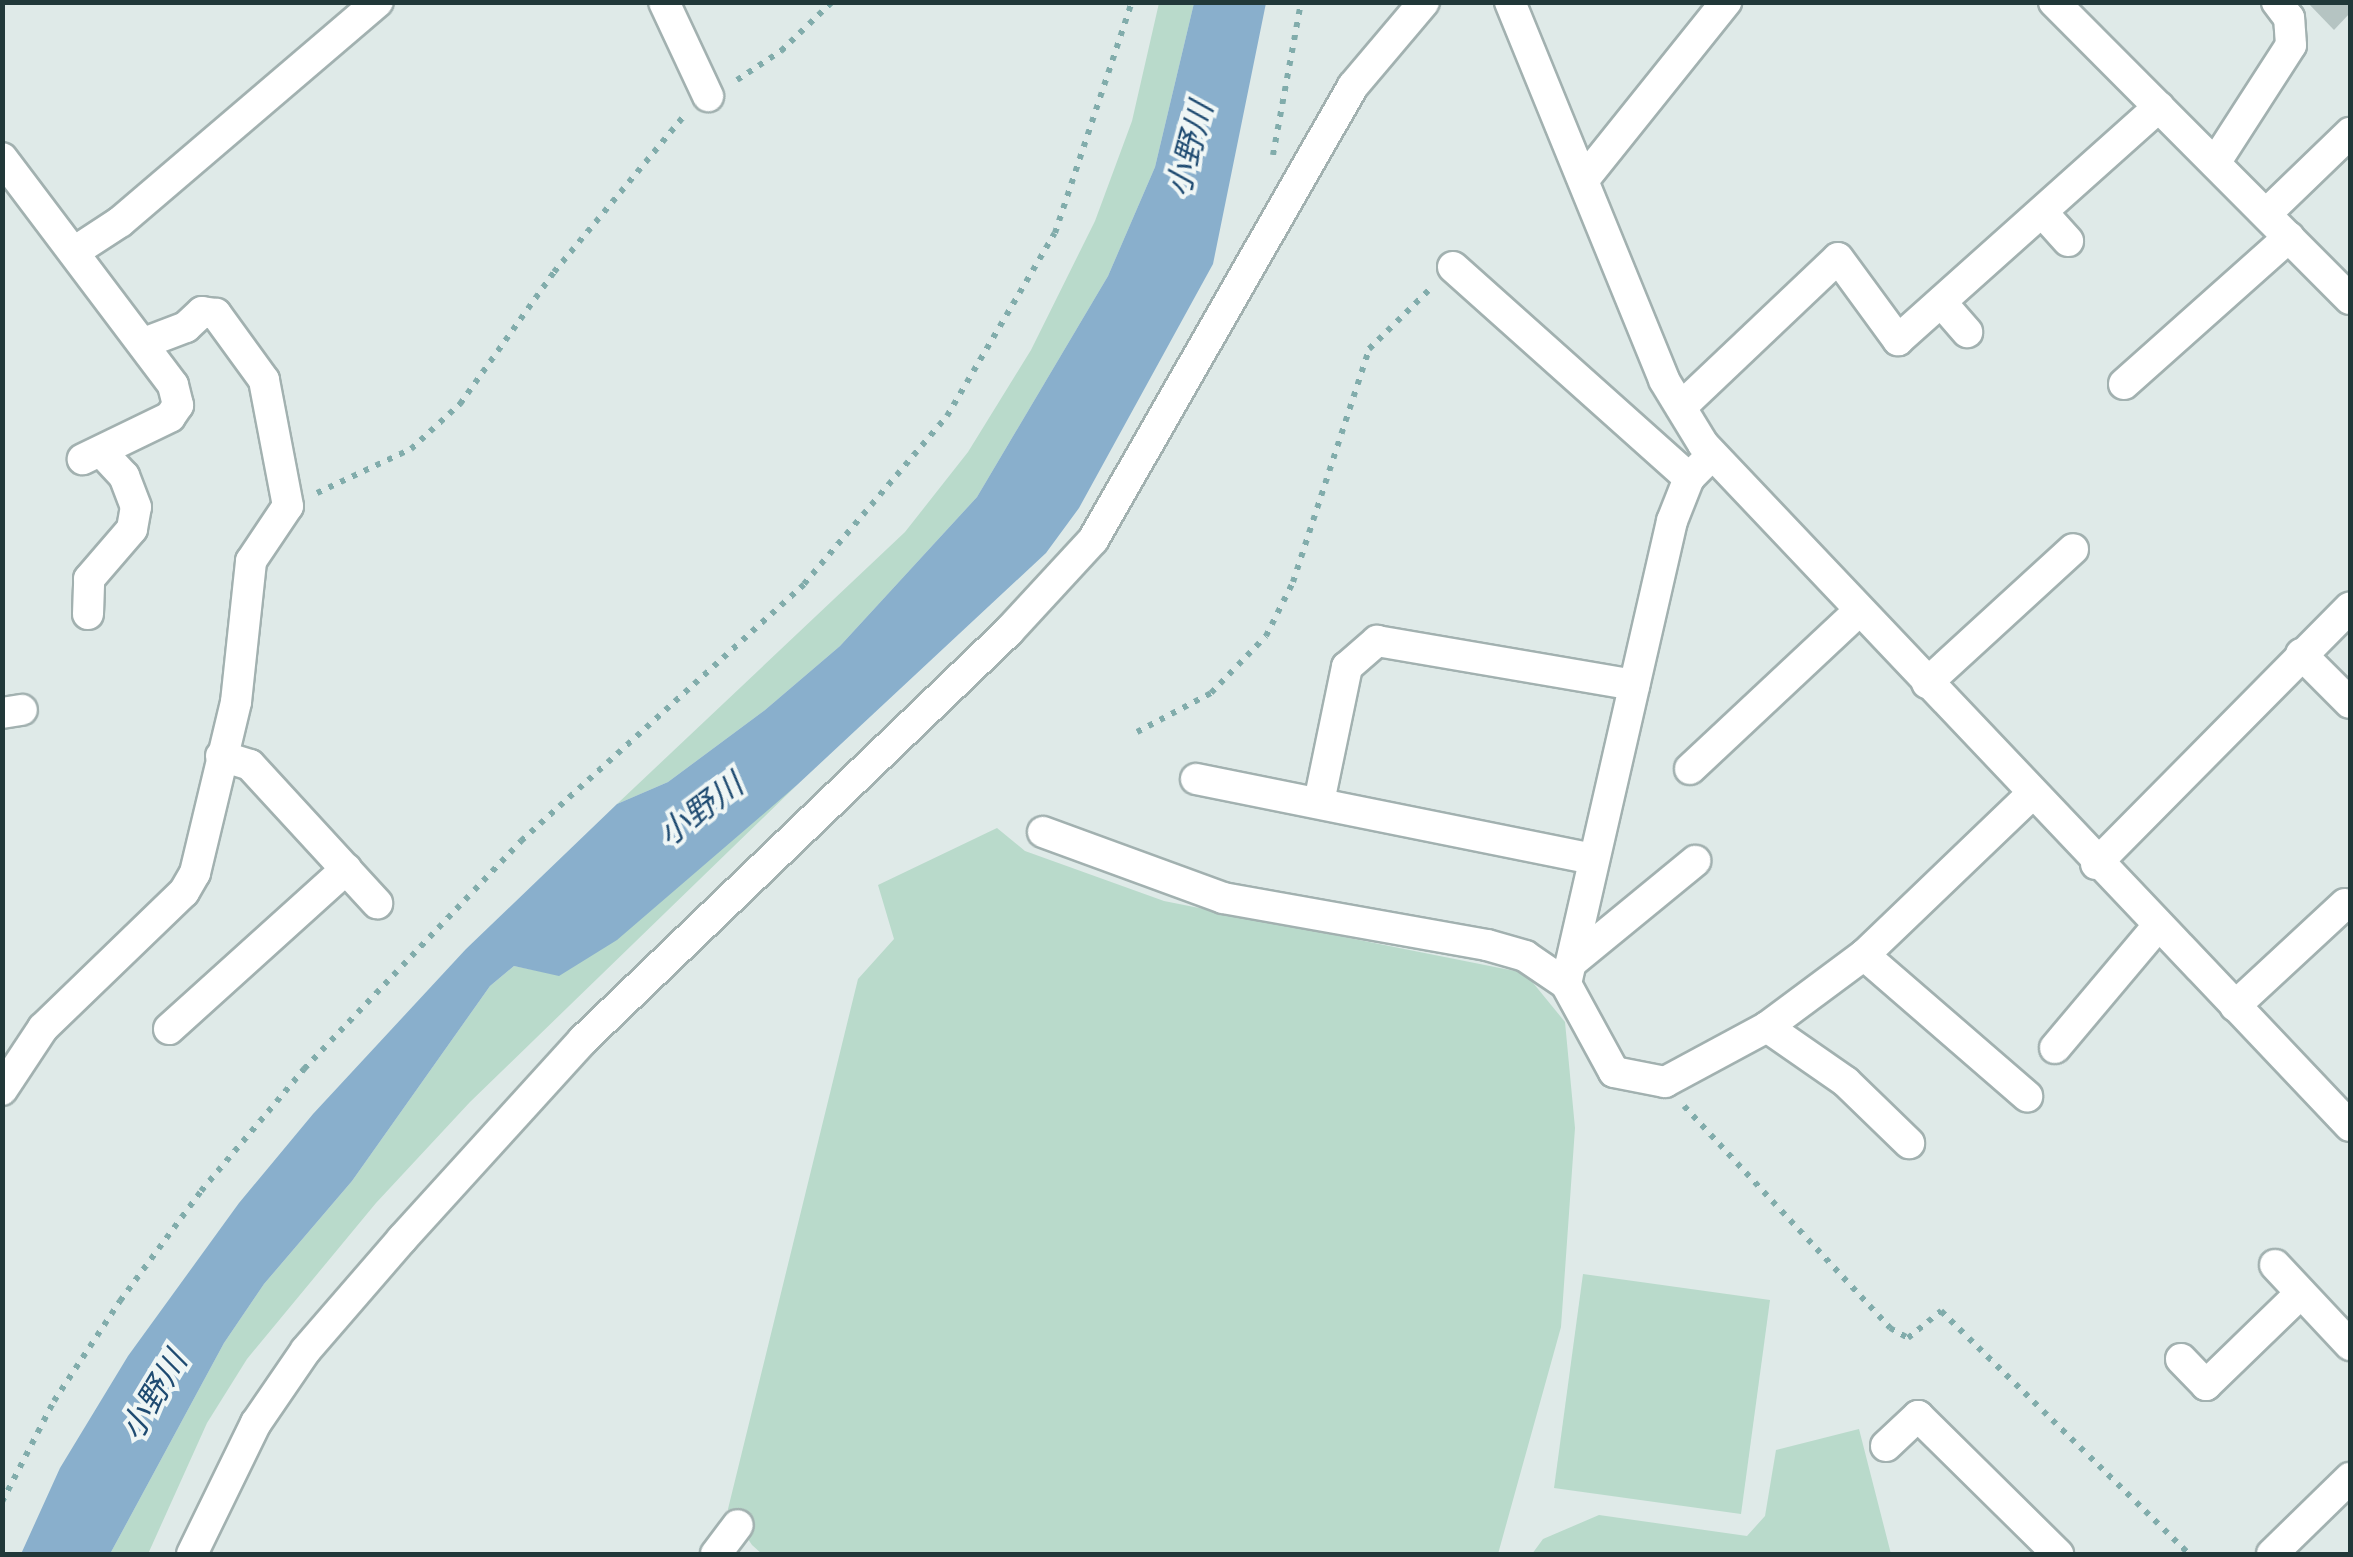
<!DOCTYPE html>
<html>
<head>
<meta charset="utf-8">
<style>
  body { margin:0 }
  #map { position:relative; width:2353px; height:1557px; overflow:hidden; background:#dfeae8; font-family:"Golos Text","Noto Sans JP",sans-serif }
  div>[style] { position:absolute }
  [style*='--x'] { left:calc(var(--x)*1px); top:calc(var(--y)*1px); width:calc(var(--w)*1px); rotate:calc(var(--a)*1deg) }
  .green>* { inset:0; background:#b9dacb }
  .water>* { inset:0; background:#89afcc }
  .building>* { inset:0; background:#b5c4c2 }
  .path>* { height:6px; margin-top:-3px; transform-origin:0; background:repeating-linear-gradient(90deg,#81acab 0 5px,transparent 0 13px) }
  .roads { filter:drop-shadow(2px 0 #a2b1b0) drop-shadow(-2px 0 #a2b1b0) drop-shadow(0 2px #a2b1b0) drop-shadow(0 -2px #a2b1b0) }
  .street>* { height:30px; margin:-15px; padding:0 15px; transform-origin:15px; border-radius:15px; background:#fff }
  span { translate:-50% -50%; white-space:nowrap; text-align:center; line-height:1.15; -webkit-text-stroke:8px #eff6f5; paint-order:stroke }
  .water-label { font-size:32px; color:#1f4b71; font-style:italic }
  .frame { position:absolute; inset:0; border:5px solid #213839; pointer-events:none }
</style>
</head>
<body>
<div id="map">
  <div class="green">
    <div style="clip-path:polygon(1159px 3px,1194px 3px,1155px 167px,1108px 276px,977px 497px,840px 646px,765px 710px,668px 782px,617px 804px,905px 532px,968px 452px,1031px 350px,1095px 221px,1132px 121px)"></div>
    <div style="clip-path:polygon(797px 785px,470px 1102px,376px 1203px,247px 1359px,207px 1423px,148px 1554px,110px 1554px,224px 1343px,264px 1284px,352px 1181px,490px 986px,514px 966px,559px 975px)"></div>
    <div style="clip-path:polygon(997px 828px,1025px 851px,1164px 901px,1525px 973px,1565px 1022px,1575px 1128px,1561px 1327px,1498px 1554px,762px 1554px,752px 1545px,728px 1509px,858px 979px,894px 939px,878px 885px)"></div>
    <div style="clip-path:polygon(1583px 1274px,1770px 1300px,1741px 1514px,1554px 1488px)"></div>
    <div style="clip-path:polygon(1859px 1429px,1891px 1554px,1532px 1554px,1543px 1539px,1599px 1515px,1747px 1536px,1765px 1516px,1776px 1450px)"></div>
  </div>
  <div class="water">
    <div style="clip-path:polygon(1194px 3px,1266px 3px,1213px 264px,1079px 508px,1046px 553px,797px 785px,617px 940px,559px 976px,514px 966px,490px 986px,352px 1181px,264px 1284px,224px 1343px,110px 1554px,21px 1554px,60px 1468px,128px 1356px,239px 1203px,313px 1114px,466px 949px,617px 804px,668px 782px,765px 710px,840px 646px,977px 497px,1108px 276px,1155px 167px)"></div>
  </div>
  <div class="building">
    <div style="clip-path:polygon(2307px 2px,2350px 2px,2350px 13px,2334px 30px)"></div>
  </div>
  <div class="path">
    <div style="--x:737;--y:80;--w:53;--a:-33.4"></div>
    <div style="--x:781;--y:51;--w:71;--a:-43.9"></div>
    <div style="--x:1273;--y:155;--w:156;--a:-79.6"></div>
    <div style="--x:317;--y:493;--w:104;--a:-25.1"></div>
    <div style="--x:411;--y:449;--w:67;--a:-42.6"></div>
    <div style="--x:460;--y:404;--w:162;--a:-54.5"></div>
    <div style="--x:554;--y:272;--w:204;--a:-50.2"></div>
    <div style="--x:1137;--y:732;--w:84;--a:-27.8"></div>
    <div style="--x:1211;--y:693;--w:79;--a:-46"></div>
    <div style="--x:1266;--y:636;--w:60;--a:-63.4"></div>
    <div style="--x:1293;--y:582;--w:245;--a:-71.9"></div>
    <div style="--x:1369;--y:349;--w:86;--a:-44.5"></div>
    <div style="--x:1684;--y:1106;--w:303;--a:47.1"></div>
    <div style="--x:1890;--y:1328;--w:21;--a:29"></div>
    <div style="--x:1908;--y:1338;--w:43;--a:-39.3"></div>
    <div style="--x:1941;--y:1311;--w:347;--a:44.4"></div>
    <div style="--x:2;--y:1502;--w:114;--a:-62.8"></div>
    <div style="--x:54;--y:1401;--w:120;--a:-56.6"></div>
    <div style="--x:120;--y:1301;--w:137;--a:-53.6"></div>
    <div style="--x:201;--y:1191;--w:160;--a:-49.8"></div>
    <div style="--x:304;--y:1069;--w:315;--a:-46.4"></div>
    <div style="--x:521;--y:841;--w:382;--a:-42.2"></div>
    <div style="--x:804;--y:584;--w:221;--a:-49.6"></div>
    <div style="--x:947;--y:416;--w:212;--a:-59.5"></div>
    <div style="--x:1055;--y:233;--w:243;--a:-71.6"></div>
  </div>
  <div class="roads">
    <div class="street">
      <div style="--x:664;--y:2;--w:104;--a:64.9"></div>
      <div style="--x:1510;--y:2;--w:408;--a:67.8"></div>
      <div style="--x:1664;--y:380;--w:75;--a:58.6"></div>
      <div style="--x:1703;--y:444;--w:940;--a:46.51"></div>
      <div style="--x:2054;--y:2;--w:419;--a:45.1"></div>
      <div style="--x:2;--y:158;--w:284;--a:53"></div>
      <div style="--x:173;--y:385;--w:21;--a:76"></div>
      <div style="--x:178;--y:405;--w:14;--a:124"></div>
      <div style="--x:170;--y:417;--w:97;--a:154.2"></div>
      <div style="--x:2215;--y:163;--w:140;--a:-57.2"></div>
      <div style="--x:2291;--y:45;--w:27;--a:-94"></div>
      <div style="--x:2289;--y:18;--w:20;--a:-127"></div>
      <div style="--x:1585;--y:178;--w:226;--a:-51.3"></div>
      <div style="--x:2042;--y:212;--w:39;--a:48"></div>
      <div style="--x:2266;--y:214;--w:117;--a:-44"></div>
      <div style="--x:77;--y:250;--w:51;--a:-33.1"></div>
      <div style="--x:120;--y:222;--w:339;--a:-40.5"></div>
      <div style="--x:1453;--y:267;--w:317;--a:41.8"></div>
      <div style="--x:1941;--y:302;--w:40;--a:49"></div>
      <div style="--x:2124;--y:384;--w:221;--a:-41.7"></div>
      <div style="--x:1681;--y:407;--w:216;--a:-43.5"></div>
      <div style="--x:1838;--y:258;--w:102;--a:53.8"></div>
      <div style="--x:1898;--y:340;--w:350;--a:-41.8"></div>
      <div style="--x:1712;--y:455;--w:33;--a:135"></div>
      <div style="--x:1689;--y:478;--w:46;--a:111.6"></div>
      <div style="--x:1672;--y:521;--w:475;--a:102.9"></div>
      <div style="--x:1566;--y:984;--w:100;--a:61.4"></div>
      <div style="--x:1614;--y:1072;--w:52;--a:11.1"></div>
      <div style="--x:1665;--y:1082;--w:116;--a:-28.3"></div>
      <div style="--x:1767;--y:1027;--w:121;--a:-36.6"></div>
      <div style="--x:1864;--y:955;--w:231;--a:-43.8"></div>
      <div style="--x:88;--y:614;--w:35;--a:-88"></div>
      <div style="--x:89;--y:579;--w:66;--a:-49.3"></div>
      <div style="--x:132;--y:529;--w:22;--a:-80"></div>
      <div style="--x:136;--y:507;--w:33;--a:-111"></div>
      <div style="--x:124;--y:476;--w:34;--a:-133"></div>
      <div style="--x:2301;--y:654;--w:69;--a:45"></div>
      <div style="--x:1927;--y:683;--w:198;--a:-42.5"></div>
      <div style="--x:2;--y:713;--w:20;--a:-9"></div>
      <div style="--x:221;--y:756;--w:30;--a:17"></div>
      <div style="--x:250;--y:765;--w:188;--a:47.4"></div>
      <div style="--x:1690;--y:769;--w:231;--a:-43.1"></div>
      <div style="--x:1196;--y:779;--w:404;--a:11.4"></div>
      <div style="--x:1319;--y:802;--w:138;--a:-78.3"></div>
      <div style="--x:1347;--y:667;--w:40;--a:-41"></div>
      <div style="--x:1377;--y:641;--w:261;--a:9.7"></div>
      <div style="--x:1043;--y:832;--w:192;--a:20.1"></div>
      <div style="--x:1223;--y:898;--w:268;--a:10.1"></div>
      <div style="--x:1487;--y:945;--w:40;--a:16"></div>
      <div style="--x:1525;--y:956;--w:50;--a:34.3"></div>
      <div style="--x:2096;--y:864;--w:361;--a:-45.3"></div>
      <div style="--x:1864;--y:955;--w:216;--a:40.9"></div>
      <div style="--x:1571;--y:963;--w:161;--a:-39.4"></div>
      <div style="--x:2235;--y:1006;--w:150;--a:-42.8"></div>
      <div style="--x:1767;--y:1027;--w:96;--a:34.8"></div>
      <div style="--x:1846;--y:1082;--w:88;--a:44.1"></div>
      <div style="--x:169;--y:1029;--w:239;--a:-42.1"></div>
      <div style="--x:2055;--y:1048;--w:158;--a:-49.9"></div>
      <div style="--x:2;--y:1090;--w:74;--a:-56.5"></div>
      <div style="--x:43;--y:1028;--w:196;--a:-44"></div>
      <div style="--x:184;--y:892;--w:22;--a:-60"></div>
      <div style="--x:195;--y:873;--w:176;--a:-76.5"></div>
      <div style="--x:236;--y:702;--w:142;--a:-83.9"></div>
      <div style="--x:251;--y:561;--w:66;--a:-56.1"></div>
      <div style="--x:288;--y:506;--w:128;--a:-100.8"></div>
      <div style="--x:264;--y:380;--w:82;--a:-126"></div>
      <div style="--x:216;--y:314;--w:14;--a:-172"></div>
      <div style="--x:202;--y:312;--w:22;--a:137"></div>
      <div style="--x:186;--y:327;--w:45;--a:159.1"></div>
      <div style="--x:2275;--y:1265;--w:110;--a:46.8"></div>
      <div style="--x:2181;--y:1359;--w:36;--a:46"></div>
      <div style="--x:2206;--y:1385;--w:132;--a:-44.1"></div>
      <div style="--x:1886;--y:1446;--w:44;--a:-43.2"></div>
      <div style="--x:1918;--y:1416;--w:197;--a:44.6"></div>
      <div style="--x:192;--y:1554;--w:146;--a:-64"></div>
      <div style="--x:256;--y:1423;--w:88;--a:-55.6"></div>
      <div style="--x:306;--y:1350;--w:147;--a:-49.1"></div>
      <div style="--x:402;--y:1239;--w:269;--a:-47.7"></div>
      <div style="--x:583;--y:1040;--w:591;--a:-43.83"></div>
      <div style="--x:1009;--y:631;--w:124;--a:-47.3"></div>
      <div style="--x:1093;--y:540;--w:523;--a:-60.2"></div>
      <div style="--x:1353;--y:86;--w:110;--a:-49.8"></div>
      <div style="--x:716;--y:1554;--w:36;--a:-53"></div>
      <div style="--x:2272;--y:1554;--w:109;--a:-44.3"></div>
    </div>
  </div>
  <div class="water-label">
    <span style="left:1189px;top:149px;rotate:-75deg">小野川</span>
    <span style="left:700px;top:809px;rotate:-37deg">小野川</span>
    <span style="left:153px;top:1395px;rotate:-59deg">小野川</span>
  </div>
  <div class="frame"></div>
</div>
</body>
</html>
